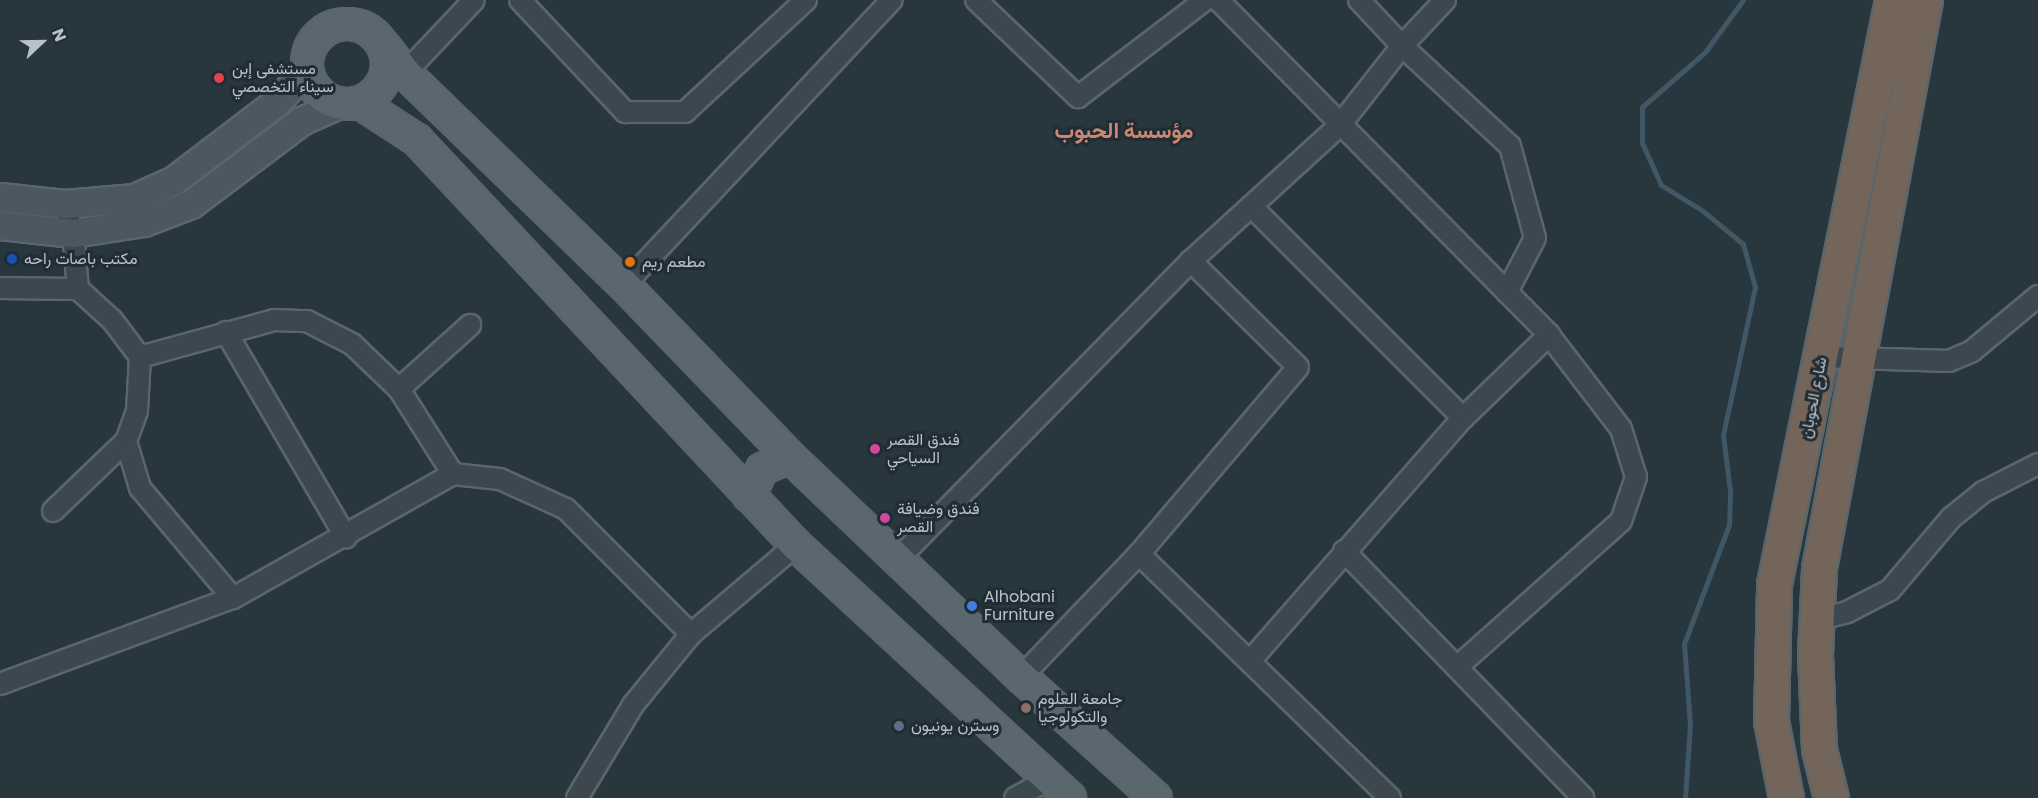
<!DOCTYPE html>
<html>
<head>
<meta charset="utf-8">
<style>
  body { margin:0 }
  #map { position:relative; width:2038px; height:798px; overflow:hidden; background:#28363e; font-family:Poppins,Vazirmatn,sans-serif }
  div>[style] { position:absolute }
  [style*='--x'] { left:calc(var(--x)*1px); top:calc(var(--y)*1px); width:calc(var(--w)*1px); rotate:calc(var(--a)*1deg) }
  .stream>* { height:5px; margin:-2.5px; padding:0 2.5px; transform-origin:2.5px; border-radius:2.5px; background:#405766 }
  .roads { filter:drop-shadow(2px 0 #5a656c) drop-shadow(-2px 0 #5a656c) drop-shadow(0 2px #5a656c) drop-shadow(0 -2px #5a656c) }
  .street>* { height:20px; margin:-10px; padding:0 10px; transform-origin:10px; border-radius:10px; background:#3c474f }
  .secondary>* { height:27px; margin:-13.5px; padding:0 13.5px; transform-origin:13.5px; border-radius:13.5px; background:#4b5761 }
  .primary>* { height:30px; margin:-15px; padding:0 15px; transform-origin:15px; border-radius:15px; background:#5a676e }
  .primary>.ring { margin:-15px; padding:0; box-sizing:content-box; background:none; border:30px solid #5a676e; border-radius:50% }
  .highway>* { height:33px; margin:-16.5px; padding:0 16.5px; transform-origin:16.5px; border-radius:16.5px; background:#74655a }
  .dots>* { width:16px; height:16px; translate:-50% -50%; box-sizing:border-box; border:3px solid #212c34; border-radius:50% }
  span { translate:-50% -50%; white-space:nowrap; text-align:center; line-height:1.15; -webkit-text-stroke:6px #212c34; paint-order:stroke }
  .poi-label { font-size:16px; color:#b9c2c9 }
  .left { translate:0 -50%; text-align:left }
  .street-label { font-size:16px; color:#b9c2c9 }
  .district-label { font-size:22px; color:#cc8771; font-weight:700 }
  .north { position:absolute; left:12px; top:12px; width:60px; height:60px; -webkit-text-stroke:4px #212c34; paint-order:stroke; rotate:68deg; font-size:16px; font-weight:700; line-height:24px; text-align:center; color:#b9c2c9 }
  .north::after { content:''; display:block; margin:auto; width:21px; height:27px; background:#b9c2c9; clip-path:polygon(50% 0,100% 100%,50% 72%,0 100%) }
</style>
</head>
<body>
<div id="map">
  <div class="stream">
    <div style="--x:1685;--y:798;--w:73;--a:-86.1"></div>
    <div style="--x:1690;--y:725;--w:81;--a:-94.2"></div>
    <div style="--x:1684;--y:644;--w:127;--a:-69.3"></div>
    <div style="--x:1729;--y:525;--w:34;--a:-88"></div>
    <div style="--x:1730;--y:491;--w:56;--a:-97.1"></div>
    <div style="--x:1723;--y:435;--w:151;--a:-77.8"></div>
    <div style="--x:1755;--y:287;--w:45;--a:-105.6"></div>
    <div style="--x:1743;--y:244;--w:52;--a:-140.5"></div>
    <div style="--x:1703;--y:211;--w:49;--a:-148.2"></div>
    <div style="--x:1661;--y:185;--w:46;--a:-114.3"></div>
    <div style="--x:1642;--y:143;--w:36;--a:-90"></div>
    <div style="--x:1642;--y:107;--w:84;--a:-41.1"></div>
    <div style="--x:1705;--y:52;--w:64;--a:-53.8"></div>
  </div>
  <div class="roads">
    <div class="street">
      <div style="--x:520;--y:0;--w:154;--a:46.8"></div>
      <div style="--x:625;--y:112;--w:60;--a:0"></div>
      <div style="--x:685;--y:112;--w:165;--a:-42.8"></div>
      <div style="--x:976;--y:0;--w:141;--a:43.6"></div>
      <div style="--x:1078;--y:97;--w:160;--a:-37.4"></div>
      <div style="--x:1218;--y:0;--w:471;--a:45.3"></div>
      <div style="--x:1549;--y:335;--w:118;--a:52.5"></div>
      <div style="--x:1621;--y:429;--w:50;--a:72.6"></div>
      <div style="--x:1636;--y:477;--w:46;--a:108.8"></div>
      <div style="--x:1621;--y:521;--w:220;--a:138.3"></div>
      <div style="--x:1359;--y:0;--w:63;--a:46.9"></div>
      <div style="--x:1402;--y:46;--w:147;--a:42.8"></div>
      <div style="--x:1510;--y:146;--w:95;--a:74.8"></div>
      <div style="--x:1535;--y:238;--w:61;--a:117.4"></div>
      <div style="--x:405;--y:73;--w:100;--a:-46.6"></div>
      <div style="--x:65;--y:204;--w:30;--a:75"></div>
      <div style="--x:73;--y:233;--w:56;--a:84.9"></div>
      <div style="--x:1253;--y:208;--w:297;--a:45"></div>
      <div style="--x:624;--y:285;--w:391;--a:-46.8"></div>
      <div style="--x:0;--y:288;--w:78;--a:0.7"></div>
      <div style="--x:78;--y:289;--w:47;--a:42.4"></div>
      <div style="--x:113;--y:321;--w:45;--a:53.1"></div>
      <div style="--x:140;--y:357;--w:54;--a:93.2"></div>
      <div style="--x:137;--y:411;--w:32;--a:110"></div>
      <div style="--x:126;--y:441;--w:49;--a:73.4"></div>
      <div style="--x:140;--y:488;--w:144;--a:49.8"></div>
      <div style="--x:226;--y:332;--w:238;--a:59.7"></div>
      <div style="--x:140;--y:357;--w:139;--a:-15.4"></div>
      <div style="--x:274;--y:320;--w:33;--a:2"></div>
      <div style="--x:307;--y:321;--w:51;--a:27.1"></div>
      <div style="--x:352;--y:344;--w:65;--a:43.8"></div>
      <div style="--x:399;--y:389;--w:101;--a:57.6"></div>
      <div style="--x:1822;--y:357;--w:127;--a:1.8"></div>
      <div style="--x:1949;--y:361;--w:25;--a:-23"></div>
      <div style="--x:1972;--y:351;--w:86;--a:-39.8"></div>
      <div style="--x:399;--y:389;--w:96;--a:-42"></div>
      <div style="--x:53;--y:511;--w:101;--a:-43.8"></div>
      <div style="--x:1344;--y:551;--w:344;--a:45.9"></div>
      <div style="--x:1139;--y:554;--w:350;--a:44.2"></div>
      <div style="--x:897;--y:560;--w:419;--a:-45.5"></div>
      <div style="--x:1191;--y:261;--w:202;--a:-42.4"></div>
      <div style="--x:1340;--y:125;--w:100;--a:-51.9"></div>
      <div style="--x:1402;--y:46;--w:63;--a:-46.9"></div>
      <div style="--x:1816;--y:620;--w:32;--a:-14"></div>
      <div style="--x:1847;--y:612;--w:48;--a:-27.1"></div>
      <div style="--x:1890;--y:590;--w:94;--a:-49.7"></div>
      <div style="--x:1951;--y:518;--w:41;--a:-39.1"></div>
      <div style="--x:1983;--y:492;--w:62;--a:-27"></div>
      <div style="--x:1250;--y:661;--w:323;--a:-48.8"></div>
      <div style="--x:1463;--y:418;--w:120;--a:-44"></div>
      <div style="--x:1021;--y:677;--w:170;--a:-46.2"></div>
      <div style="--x:1139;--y:554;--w:245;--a:-49.6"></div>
      <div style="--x:1298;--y:367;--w:151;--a:-135.3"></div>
      <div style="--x:0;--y:684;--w:248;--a:-20.3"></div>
      <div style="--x:233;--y:598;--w:253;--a:-29.4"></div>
      <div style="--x:453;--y:474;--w:47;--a:6.1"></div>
      <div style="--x:500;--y:479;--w:72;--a:24.4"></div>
      <div style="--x:566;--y:509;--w:177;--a:45"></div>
      <div style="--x:577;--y:798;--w:109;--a:-58.9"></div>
      <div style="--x:633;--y:705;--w:92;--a:-50.8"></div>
      <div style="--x:691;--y:634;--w:138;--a:-40.3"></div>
      <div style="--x:1015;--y:798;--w:39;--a:-29"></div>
    </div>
    <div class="secondary">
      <div style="--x:0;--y:197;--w:65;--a:6.1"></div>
      <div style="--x:65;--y:204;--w:69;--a:-5"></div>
      <div style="--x:134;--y:198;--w:44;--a:-24.2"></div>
      <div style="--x:174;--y:180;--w:127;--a:-37.3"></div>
      <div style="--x:275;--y:103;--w:46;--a:-45.9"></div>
      <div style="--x:0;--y:225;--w:73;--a:6.3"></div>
      <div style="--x:73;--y:233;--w:72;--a:-8.8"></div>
      <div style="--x:144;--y:222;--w:50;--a:-21"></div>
      <div style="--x:191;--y:204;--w:138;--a:-37"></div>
      <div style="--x:301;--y:121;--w:42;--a:-24.1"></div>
    </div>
    <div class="primary">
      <div class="ring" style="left:307px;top:24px;width:50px;height:50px"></div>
      <div style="--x:385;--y:47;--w:33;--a:52"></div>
      <div style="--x:405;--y:73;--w:305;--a:44.1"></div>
      <div style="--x:624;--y:285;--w:239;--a:46"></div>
      <div style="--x:790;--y:457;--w:319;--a:43.6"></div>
      <div style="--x:1021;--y:677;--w:181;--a:41.9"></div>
      <div style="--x:360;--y:103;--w:68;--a:33"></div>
      <div style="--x:417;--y:140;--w:555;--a:46.9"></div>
      <div style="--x:796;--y:545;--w:373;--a:42.7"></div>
      <div style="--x:749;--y:496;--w:30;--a:-64"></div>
      <div style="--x:762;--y:469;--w:30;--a:-23"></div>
    </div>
    <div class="highway">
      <div style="--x:1786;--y:798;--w:78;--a:-101"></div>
      <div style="--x:1771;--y:721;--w:137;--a:-88.7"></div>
      <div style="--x:1774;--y:584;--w:596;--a:-78.58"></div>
      <div style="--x:1831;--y:798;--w:50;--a:-103.8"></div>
      <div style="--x:1819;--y:749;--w:95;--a:-92.4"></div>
      <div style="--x:1815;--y:654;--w:86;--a:-87.3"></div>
      <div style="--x:1819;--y:568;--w:578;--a:-79.43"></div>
    </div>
  </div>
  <div class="dots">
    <div style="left:219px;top:78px;background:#e0444e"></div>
    <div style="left:12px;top:259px;background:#1a4fb4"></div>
    <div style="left:630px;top:262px;background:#e8710a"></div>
    <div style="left:875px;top:449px;background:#d1479c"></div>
    <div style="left:885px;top:518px;background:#d1479c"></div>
    <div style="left:972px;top:606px;background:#3f7fe0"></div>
    <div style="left:1026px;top:708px;background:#8d6e63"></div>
    <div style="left:899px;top:726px;background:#5c6f8a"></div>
  </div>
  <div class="poi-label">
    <span class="left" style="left:232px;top:78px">مستشفى إبن<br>سيناء التخصصي</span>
    <span class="left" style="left:24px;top:259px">مكتب باصات راحه</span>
    <span class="left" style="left:642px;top:262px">مطعم ريم</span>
    <span class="left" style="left:887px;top:449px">فندق القصر<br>السياحي</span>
    <span class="left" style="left:897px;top:518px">فندق وضيافة<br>القصر</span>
    <span class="left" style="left:984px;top:606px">Alhobani<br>Furniture</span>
    <span class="left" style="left:1038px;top:708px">جامعة العلوم<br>والتكولوجيا</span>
    <span class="left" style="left:911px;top:726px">وسترن يونيون</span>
  </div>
  <div class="street-label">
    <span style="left:1814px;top:398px;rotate:-79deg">شارع الحوبان</span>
  </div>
  <div class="district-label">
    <span style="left:1124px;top:131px">مؤسسة الحبوب</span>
  </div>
  <div class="north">N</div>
</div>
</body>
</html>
